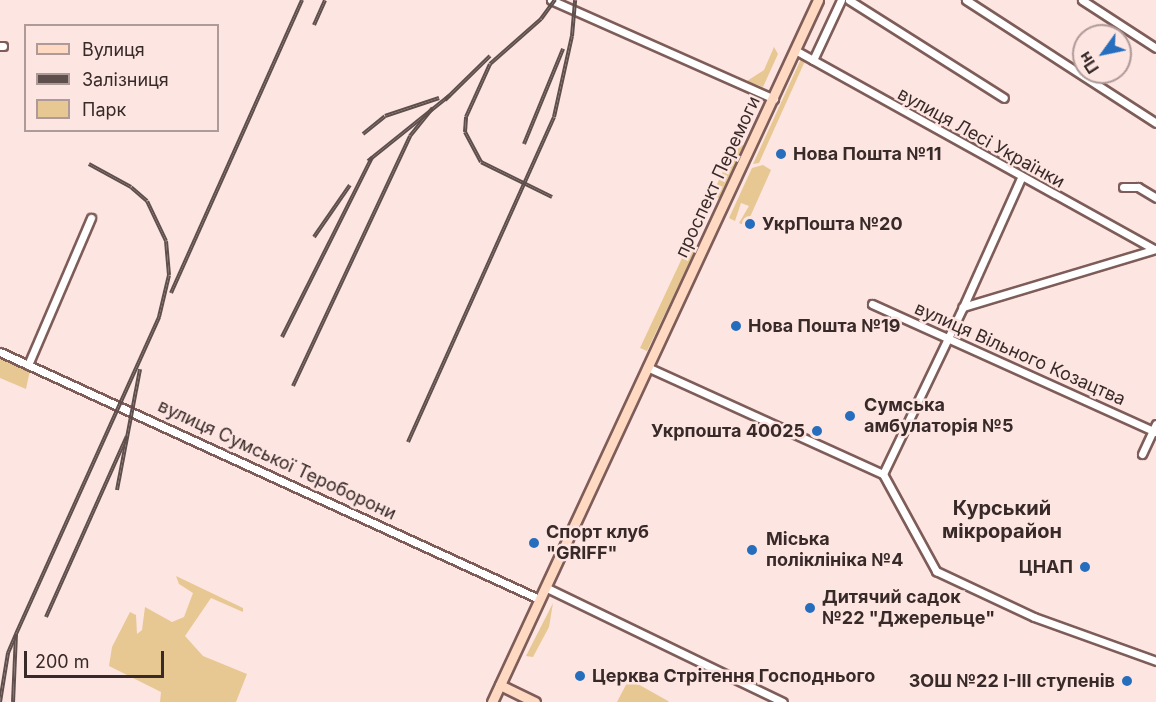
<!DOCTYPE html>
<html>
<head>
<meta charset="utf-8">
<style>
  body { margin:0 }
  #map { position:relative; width:1156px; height:702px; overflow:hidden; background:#fde5e2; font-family:Inter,sans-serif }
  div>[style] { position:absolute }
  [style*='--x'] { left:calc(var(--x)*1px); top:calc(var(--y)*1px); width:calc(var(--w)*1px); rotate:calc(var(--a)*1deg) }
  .green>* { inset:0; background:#e7c893 }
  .roads { filter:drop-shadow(2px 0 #7e5d59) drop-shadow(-2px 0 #7e5d59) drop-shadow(0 2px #7e5d59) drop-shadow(0 -2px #7e5d59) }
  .minor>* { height:7px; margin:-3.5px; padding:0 3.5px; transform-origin:3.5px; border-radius:3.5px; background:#fff }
  .major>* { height:9px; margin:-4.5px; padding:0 4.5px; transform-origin:4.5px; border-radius:4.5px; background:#ffd9c1 }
  .rail>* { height:4px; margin-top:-2px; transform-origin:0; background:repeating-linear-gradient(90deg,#fde5e2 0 4.5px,#5f4f4c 0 9px); box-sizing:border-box; border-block:2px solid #5f4f4c }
  .dots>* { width:16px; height:16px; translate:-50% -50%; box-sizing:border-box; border:3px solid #fde5e2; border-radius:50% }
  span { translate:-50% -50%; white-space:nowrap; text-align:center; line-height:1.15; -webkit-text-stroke:5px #fde5e2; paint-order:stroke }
  .street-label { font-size:18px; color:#382a28 }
  .poi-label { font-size:18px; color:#382a28; font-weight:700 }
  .left { translate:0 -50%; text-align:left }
  .right { translate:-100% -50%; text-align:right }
  .neighbourhood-label { font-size:20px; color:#382a28; font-weight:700 }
  .legend { position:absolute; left:24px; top:24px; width:195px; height:108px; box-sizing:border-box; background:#fde5e2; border:2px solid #ae9a98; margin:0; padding:8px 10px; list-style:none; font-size:18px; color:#382a28 }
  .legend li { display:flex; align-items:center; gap:12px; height:30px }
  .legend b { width:30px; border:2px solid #ae9a98 }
  .north { position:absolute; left:1072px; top:24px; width:60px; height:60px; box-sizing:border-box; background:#fde5e2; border:2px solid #ae9a98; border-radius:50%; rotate:237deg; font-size:16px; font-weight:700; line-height:24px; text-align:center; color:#382a28 }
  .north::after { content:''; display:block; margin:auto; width:21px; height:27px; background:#266dbd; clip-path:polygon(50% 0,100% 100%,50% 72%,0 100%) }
  .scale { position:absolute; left:24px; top:651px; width:140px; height:27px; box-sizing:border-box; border:3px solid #382a28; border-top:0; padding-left:8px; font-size:18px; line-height:21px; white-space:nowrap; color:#382a28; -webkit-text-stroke:4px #fde5e2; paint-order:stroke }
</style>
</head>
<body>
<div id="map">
  <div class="green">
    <div style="clip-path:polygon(774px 47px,778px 54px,763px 87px,747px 81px,764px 70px)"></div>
    <div style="clip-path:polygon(801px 59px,805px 61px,759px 163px,753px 164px)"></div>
    <div style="clip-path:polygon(736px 143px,744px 146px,720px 199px,712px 195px)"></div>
    <div style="clip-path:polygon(763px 165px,771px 170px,746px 226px,739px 223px,749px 206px,741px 203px,735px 221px,729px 218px,752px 168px)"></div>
    <div style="clip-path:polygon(690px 241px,695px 251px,647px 351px,640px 348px)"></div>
    <div style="clip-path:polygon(0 356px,30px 370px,26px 389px,0 378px)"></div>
    <div style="clip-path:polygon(176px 576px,243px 608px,243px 612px,211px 598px,185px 636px,203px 656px,247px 674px,236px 702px,160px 702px,161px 692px,109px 666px,112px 647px,130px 612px,136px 615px,137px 634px,142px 630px,145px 607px,172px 622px,184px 617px,193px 593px,179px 584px)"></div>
    <div style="clip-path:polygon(553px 603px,549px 627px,533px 657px,526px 656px)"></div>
    <div style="clip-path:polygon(629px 679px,668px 701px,669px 702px,617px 702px)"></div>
  </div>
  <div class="roads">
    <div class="minor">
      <div style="--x:551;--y:0;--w:244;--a:23.9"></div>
      <div style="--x:849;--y:0;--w:183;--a:32.3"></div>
      <div style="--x:966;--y:0;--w:226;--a:32.9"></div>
      <div style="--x:1082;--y:0;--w:88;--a:33"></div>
      <div style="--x:0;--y:46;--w:3;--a:0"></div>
      <div style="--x:795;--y:50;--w:410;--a:29"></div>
      <div style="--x:813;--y:60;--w:66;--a:-65"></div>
      <div style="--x:1123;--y:187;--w:15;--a:0"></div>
      <div style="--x:1138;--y:187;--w:21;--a:31"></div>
      <div style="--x:1156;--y:249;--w:202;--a:163.3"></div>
      <div style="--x:963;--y:307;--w:185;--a:115.6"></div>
      <div style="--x:883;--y:474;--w:111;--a:61.3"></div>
      <div style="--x:936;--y:571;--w:108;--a:25.1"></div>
      <div style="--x:1034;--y:617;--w:130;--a:19.8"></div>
      <div style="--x:872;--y:304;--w:312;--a:24.3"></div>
      <div style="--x:963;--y:307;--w:141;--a:-65.8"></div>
      <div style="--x:0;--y:352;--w:593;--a:24.62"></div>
      <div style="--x:28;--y:365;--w:160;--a:-66.8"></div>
      <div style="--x:647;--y:367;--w:259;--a:24.4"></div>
      <div style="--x:1142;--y:454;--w:33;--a:-65"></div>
      <div style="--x:545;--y:587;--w:264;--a:25.8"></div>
    </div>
    <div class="major">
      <div style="--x:500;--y:685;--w:39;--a:26"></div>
      <div style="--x:492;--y:702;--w:774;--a:-65.09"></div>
    </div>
  </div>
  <div class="rail">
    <div style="--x:314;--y:25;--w:27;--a:-66"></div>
    <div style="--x:445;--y:100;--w:63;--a:-44.4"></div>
    <div style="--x:363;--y:134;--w:28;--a:-39"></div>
    <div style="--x:385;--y:116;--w:57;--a:-18.4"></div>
    <div style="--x:524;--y:144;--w:103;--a:-67.7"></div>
    <div style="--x:368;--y:161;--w:105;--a:-38.8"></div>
    <div style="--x:552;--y:197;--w:79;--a:-153.8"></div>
    <div style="--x:481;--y:162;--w:34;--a:-118"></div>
    <div style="--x:465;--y:132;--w:15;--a:-86"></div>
    <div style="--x:466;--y:117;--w:58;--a:-65.6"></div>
    <div style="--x:490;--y:64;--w:68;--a:-41.4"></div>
    <div style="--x:541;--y:19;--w:24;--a:-54"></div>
    <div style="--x:314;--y:237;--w:63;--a:-55.3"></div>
    <div style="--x:171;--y:293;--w:321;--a:-65.9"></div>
    <div style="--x:282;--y:337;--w:201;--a:-63.4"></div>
    <div style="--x:293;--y:386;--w:276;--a:-64.9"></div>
    <div style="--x:410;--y:136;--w:36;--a:-51"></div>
    <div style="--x:408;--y:442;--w:356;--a:-65.8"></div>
    <div style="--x:554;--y:117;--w:83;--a:-77.5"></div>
    <div style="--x:572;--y:36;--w:36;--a:-85"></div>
    <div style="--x:117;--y:490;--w:123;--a:-79.2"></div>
    <div style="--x:46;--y:617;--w:198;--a:-65.9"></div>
    <div style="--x:16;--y:634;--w:348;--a:-65.7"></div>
    <div style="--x:159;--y:317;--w:43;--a:-76.6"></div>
    <div style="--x:169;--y:275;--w:34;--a:-95"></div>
    <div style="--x:166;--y:241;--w:44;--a:-115.4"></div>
    <div style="--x:147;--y:201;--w:21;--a:-139"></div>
    <div style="--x:131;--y:187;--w:48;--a:-151.3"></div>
    <div style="--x:0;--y:702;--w:50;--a:-80.7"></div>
    <div style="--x:8;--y:653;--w:21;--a:-67"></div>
    <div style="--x:16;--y:634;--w:68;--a:92.5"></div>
  </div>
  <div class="dots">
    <div style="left:781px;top:154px;background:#266dbd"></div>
    <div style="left:750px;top:224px;background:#266dbd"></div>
    <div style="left:736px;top:326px;background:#266dbd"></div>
    <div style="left:850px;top:416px;background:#266dbd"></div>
    <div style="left:817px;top:431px;background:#266dbd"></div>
    <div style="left:534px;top:543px;background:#266dbd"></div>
    <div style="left:752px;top:550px;background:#266dbd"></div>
    <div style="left:1085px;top:567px;background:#266dbd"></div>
    <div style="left:810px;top:608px;background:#266dbd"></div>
    <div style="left:580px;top:676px;background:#266dbd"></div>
    <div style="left:1127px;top:681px;background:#266dbd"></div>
  </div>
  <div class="street-label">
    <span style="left:981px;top:138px;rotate:29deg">вулиця Лесі Українки</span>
    <span style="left:718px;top:177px;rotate:-65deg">проспект Перемоги</span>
    <span style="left:1020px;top:354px;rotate:24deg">вулиця Вільного Козацтва</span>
    <span style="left:277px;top:460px;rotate:25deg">вулиця Сумської Тероборони</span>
  </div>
  <div class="poi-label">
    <span class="left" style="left:793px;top:154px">Нова Пошта №11</span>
    <span class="left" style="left:762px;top:224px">УкрПошта №20</span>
    <span class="left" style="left:748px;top:326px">Нова Пошта №19</span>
    <span class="left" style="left:864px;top:416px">Сумська<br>амбулаторія №5</span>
    <span class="right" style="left:805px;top:431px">Укрпошта 40025</span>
    <span class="left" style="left:546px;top:543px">Спорт клуб<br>"GRIFF"</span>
    <span class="left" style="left:766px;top:550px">Міська<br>поліклініка №4</span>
    <span class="right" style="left:1073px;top:567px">ЦНАП</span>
    <span class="left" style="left:822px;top:608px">Дитячий садок<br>№22 "Джерельце"</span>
    <span class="left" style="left:592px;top:676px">Церква Стрітення Господнього</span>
    <span class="right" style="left:1115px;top:681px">ЗОШ №22 І-ІІІ ступенів</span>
  </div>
  <div class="neighbourhood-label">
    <span style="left:1002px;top:520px">Курський<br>мікрорайон</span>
  </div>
  <ul class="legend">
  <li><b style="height:8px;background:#ffd9c1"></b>Вулиця</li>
  <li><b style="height:8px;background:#5f4f4c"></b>Залізниця</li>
  <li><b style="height:16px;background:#e7c893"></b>Парк</li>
  </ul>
  <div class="north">Пн</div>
  <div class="scale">200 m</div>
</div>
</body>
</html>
